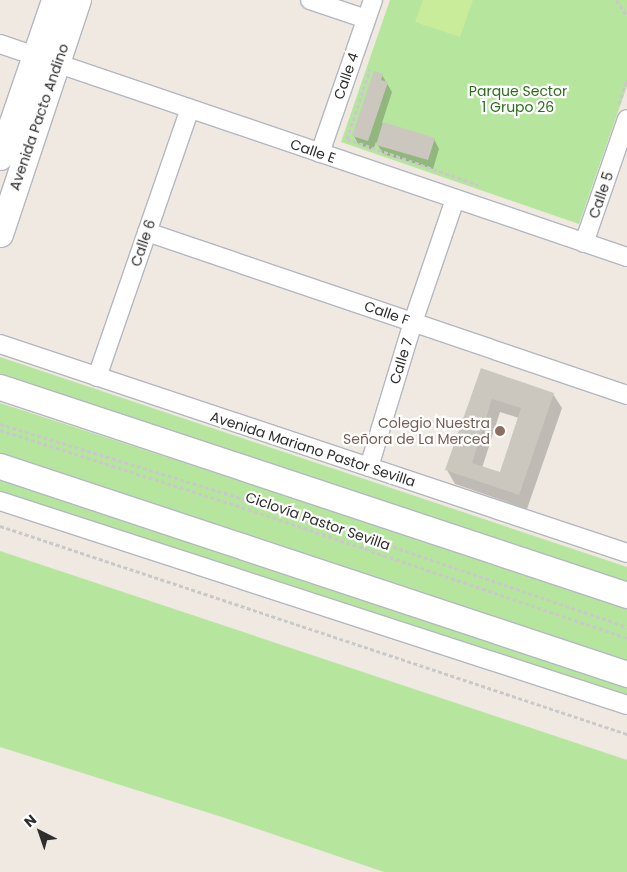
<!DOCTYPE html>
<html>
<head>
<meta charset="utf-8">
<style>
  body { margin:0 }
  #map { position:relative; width:627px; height:872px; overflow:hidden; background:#efe9e1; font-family:Poppins,sans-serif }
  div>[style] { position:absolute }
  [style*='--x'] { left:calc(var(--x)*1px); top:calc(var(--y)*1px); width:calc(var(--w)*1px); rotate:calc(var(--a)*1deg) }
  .green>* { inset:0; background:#b6e59e }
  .pitch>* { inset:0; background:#c9ec9a }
  .shadow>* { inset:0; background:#0003 }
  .building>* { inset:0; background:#cbc7bf }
  .path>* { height:3px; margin-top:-1.5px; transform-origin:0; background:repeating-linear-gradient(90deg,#c9c9c9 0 4px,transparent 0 6.5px) }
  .roads { filter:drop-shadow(1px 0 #b4b7c1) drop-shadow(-1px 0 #b4b7c1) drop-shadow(0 1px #b4b7c1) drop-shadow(0 -1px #b4b7c1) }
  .street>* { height:18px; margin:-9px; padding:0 9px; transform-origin:9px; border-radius:9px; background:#fff }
  .secondary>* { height:25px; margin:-12.5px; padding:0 12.5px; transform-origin:12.5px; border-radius:12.5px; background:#fff }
  .dots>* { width:14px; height:14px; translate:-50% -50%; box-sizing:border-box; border:2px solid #fff; border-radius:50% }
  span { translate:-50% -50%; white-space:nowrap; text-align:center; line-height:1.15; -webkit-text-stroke:4.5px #fff; paint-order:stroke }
  .street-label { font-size:14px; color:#2e2e2e }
  .park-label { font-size:14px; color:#2c6e1b }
  .education-label { font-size:14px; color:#785e54 }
  .right { translate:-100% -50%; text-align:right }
  .north { position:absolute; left:15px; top:807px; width:50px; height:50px; -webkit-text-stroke:4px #fff; paint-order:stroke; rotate:319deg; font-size:14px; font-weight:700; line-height:20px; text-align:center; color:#2e2e2e }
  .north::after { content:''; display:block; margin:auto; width:18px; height:22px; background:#2e2e2e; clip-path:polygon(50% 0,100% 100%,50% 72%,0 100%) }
</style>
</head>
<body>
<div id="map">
  <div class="green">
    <div style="clip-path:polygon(390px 0,627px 0,627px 86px,579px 224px,341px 142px)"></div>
    <div style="clip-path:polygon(0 357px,627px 567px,627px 583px,0 377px)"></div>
    <div style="clip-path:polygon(0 403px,627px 606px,627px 660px,0 454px)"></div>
    <div style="clip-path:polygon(0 478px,627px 682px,627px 695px,0 491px)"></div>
    <div style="clip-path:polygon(0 551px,627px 760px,627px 872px,384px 872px,225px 818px,0 747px)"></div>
  </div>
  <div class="pitch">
    <div style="clip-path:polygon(423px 0,473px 0,460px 37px,415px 22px)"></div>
  </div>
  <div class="shadow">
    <div style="clip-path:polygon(382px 75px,392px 92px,382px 123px,434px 139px,439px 149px,433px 169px,383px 154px,376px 142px,373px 150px,359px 145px,354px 136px)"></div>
    <div style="clip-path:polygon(evenodd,481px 369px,553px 394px,562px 408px,527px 509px,455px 484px,447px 470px,481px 369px,500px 412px,519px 418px,500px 474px,482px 468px,500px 412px)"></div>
  </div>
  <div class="building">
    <div style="clip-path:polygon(374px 71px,383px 74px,381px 80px,388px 82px,368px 141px,352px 136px)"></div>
    <div style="clip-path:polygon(383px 122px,435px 138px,428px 160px,376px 145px)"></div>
    <div style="clip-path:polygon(evenodd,481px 368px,554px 393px,519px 495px,445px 470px,481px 368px,492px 399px,521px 408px,500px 472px,472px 463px,492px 399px)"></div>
  </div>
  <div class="path">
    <div style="--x:616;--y:0;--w:19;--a:55"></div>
    <div style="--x:619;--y:104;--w:25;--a:-72"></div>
    <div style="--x:347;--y:139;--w:139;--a:19.3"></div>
    <div style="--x:347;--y:139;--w:74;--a:-71.8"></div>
    <div style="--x:0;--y:424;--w:366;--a:17.1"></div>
    <div style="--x:350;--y:532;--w:293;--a:18.9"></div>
    <div style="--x:0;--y:430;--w:260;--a:17.7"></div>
    <div style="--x:248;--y:509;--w:400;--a:18.8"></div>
    <div style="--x:0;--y:526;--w:661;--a:18.35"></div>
  </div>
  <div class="roads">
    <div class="street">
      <div style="--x:310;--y:0;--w:59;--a:18.7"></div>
      <div style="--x:0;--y:44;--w:662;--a:18.76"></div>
      <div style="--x:320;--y:153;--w:162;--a:-70.9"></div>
      <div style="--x:147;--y:232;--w:507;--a:18.76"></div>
      <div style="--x:584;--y:243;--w:131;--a:-70.9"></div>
      <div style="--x:0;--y:344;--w:661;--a:18.43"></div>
      <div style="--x:97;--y:377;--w:284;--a:-70.9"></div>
      <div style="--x:369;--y:467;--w:152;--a:-73.1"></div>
      <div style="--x:413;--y:322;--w:130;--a:-71.1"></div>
      <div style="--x:0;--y:501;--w:659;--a:18.02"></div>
    </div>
    <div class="secondary">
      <div style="--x:0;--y:157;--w:166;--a:-71"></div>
      <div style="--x:0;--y:234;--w:247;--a:-71.6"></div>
      <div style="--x:0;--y:387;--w:661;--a:18.35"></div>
      <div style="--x:0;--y:466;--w:661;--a:18.35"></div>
    </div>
  </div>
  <div class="dots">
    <div style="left:500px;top:431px;background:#8d6e63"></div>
  </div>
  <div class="street-label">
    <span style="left:346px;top:76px;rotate:-71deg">Calle 4</span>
    <span style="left:39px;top:117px;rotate:-71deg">Avenida Pacto Andino</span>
    <span style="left:313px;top:151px;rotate:19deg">Calle E</span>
    <span style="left:601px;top:195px;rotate:-71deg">Calle 5</span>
    <span style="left:143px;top:243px;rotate:-71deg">Calle 6</span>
    <span style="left:387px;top:313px;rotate:19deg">Calle F</span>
    <span style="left:401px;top:361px;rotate:-73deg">Calle 7</span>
    <span style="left:313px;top:449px;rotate:18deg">Avenida Mariano Pastor Sevilla</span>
    <span style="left:318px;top:521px;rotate:19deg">Ciclovía Pastor Sevilla</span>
  </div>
  <div class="park-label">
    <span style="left:518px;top:99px">Parque Sector<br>1 Grupo 26</span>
  </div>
  <div class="education-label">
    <span class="right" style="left:490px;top:431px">Colegio Nuestra<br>Señora de La Merced</span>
  </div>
  <div class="north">N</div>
</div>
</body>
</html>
